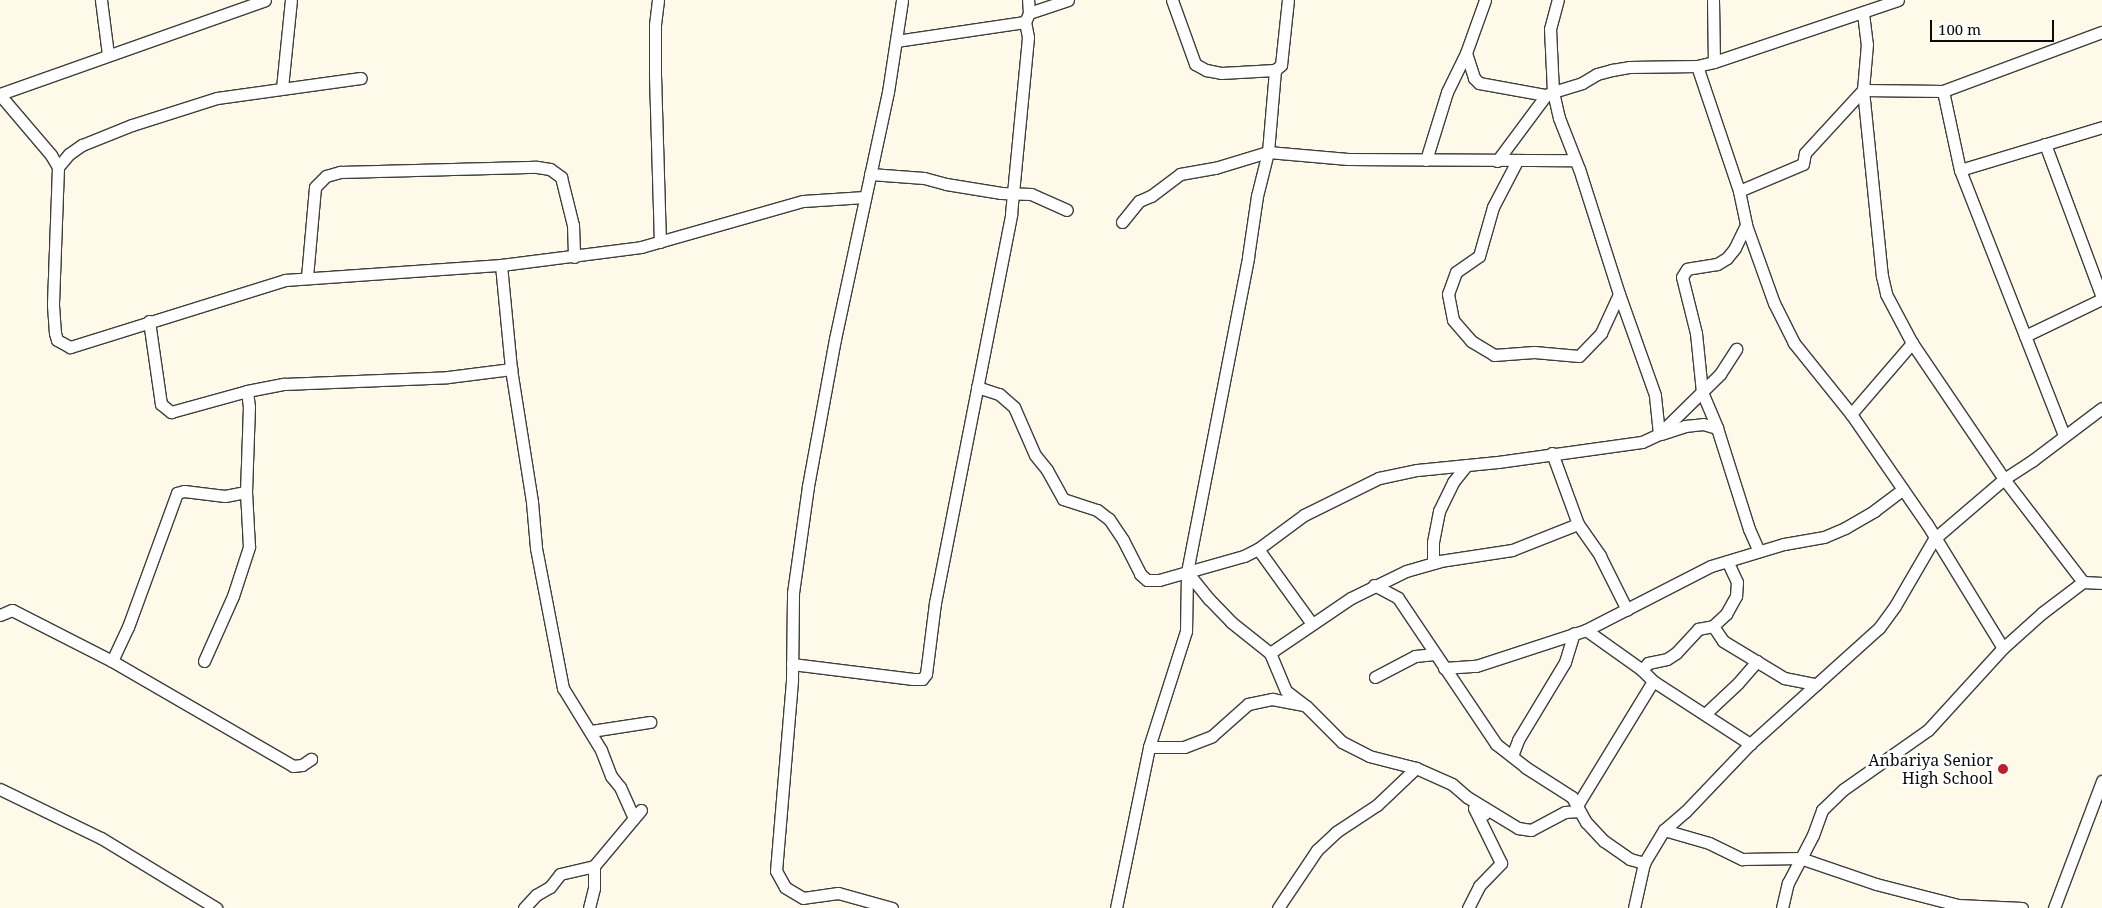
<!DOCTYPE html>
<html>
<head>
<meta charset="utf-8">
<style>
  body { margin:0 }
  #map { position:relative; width:2102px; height:908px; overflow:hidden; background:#fff9e9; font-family:"Noto Serif",serif }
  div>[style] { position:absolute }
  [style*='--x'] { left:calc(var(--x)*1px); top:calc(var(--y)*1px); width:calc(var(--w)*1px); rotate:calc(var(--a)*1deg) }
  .roads { filter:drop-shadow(1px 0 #3e3e3e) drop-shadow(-1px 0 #3e3e3e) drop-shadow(0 1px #3e3e3e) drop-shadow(0 -1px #3e3e3e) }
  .minor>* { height:11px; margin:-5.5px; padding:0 5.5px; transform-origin:5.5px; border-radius:5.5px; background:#fff }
  .dots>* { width:14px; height:14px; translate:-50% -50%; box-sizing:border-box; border:2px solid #fff; border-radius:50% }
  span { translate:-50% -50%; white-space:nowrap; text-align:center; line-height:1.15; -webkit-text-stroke:5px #fff; paint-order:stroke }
  .poi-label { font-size:16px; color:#0b0b0b }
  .right { translate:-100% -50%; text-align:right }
  .scale { position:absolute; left:1930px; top:20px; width:124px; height:22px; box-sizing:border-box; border:2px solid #0b0b0b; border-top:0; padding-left:6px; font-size:15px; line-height:18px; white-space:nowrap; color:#0b0b0b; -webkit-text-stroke:4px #fff; paint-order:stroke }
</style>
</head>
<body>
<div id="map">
  <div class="roads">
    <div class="minor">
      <div style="--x:101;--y:0;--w:55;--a:82.7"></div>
      <div style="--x:658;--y:0;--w:25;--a:97"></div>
      <div style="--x:655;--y:25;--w:50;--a:90"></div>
      <div style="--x:655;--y:75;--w:167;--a:88.3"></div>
      <div style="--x:1172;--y:0;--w:68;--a:70.2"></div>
      <div style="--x:1195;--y:64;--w:13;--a:29"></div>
      <div style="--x:1206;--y:70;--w:15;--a:11"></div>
      <div style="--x:1221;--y:73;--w:54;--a:-3.2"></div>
      <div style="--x:1713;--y:0;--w:62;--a:89.1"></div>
      <div style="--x:1029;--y:13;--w:41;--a:-18.4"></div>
      <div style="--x:1863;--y:13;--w:31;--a:83"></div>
      <div style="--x:1867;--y:44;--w:46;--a:95"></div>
      <div style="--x:1863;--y:90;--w:187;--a:84.2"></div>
      <div style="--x:1882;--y:276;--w:18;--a:77"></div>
      <div style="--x:1886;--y:294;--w:55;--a:62"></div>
      <div style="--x:1912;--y:343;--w:164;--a:55.9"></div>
      <div style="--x:2004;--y:479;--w:130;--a:52.5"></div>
      <div style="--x:2083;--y:582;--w:19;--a:3"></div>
      <div style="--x:896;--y:41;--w:130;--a:-8.4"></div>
      <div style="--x:1466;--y:53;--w:26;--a:72"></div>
      <div style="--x:1474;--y:78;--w:7;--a:45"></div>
      <div style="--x:1479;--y:83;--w:68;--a:10.2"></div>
      <div style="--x:1546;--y:95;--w:8;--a:-23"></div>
      <div style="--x:1553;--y:92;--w:63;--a:-92.7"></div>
      <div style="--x:1550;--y:29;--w:30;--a:-75"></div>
      <div style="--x:1697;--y:66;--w:132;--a:71.4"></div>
      <div style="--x:1739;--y:191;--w:35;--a:78"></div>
      <div style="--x:1746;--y:225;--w:83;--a:70.3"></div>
      <div style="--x:1774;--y:303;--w:45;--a:63.4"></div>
      <div style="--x:1794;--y:343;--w:91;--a:51.2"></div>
      <div style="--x:1851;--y:414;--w:134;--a:55.4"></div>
      <div style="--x:1927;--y:524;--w:145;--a:58.5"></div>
      <div style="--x:282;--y:88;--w:88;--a:-84.2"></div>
      <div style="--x:1943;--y:91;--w:81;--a:77.9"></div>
      <div style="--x:1960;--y:170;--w:285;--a:68.6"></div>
      <div style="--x:0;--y:94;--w:281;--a:-19.5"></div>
      <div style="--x:0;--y:95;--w:79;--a:49.6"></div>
      <div style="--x:51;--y:155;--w:14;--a:60"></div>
      <div style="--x:58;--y:167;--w:138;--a:92.1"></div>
      <div style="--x:53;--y:305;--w:28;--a:86"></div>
      <div style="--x:55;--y:333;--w:7;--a:74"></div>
      <div style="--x:57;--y:340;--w:15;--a:28"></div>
      <div style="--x:70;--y:347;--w:225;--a:-17.3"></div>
      <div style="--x:285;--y:280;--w:217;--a:-4"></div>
      <div style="--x:501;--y:265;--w:141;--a:-7.3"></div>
      <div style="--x:641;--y:247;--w:168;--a:-15.9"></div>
      <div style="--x:803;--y:201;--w:62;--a:-3.7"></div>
      <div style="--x:2045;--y:144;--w:163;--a:69.6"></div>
      <div style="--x:1426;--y:160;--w:71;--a:-72.8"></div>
      <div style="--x:1447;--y:92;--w:43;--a:-64"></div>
      <div style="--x:1466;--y:53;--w:56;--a:-70.3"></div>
      <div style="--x:1497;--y:161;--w:82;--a:-53.4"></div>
      <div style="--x:1517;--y:161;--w:52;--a:117.6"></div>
      <div style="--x:1493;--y:207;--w:51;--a:105.9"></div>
      <div style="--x:1479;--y:256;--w:28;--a:145"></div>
      <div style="--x:1456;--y:272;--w:23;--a:110"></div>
      <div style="--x:1448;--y:294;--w:26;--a:79"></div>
      <div style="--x:1453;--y:320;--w:28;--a:49"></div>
      <div style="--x:1471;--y:341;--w:27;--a:31"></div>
      <div style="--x:1494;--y:355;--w:40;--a:-4.3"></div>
      <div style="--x:1534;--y:352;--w:45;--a:5.1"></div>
      <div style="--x:1579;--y:356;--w:32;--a:-46"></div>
      <div style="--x:1601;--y:333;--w:43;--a:-65.2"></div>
      <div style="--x:58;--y:167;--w:17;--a:-50"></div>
      <div style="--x:69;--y:154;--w:16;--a:-35"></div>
      <div style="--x:82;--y:145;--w:54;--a:-21.8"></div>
      <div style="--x:132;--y:125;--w:89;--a:-17.6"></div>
      <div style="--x:217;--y:98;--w:145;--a:-7.9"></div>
      <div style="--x:1960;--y:170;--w:148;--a:-16.8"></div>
      <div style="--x:870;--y:174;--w:54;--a:4.2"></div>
      <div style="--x:924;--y:178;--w:23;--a:15"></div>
      <div style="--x:946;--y:184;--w:56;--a:9.3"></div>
      <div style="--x:1001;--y:193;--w:30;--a:2"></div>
      <div style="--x:1031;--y:194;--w:39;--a:24"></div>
      <div style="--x:1739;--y:191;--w:69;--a:-22.9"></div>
      <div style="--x:1803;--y:164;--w:11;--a:-80"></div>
      <div style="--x:1805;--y:153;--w:86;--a:-47.4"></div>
      <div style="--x:1863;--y:90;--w:80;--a:0.7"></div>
      <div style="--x:1943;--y:91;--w:170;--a:-20.4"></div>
      <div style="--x:1122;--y:222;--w:27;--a:-51"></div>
      <div style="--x:1139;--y:201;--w:13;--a:-23"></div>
      <div style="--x:1151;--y:196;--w:36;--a:-37"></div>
      <div style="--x:1180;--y:174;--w:36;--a:-10"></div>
      <div style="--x:1215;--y:168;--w:55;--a:-16.8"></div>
      <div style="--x:1268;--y:152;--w:80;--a:5"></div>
      <div style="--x:1348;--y:159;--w:227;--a:0.3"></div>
      <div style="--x:1746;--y:225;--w:25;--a:116"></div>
      <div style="--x:1735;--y:248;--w:13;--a:129"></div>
      <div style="--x:1727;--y:258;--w:12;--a:149"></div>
      <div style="--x:1717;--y:264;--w:30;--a:171"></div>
      <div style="--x:1687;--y:269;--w:9;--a:122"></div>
      <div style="--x:1682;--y:277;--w:58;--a:76"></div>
      <div style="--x:1696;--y:333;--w:59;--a:84.2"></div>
      <div style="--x:1702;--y:392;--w:39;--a:67"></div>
      <div style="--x:1717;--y:428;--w:106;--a:72.4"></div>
      <div style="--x:1749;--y:529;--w:24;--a:66"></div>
      <div style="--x:501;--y:265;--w:104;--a:84.5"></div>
      <div style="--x:511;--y:369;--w:135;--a:81"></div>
      <div style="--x:532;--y:502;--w:46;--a:85"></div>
      <div style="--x:536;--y:548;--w:143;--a:79.1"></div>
      <div style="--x:563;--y:688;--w:73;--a:58.5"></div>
      <div style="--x:601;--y:750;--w:28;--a:69"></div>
      <div style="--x:611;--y:776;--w:14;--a:51"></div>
      <div style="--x:620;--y:787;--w:34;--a:66"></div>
      <div style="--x:307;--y:277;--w:90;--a:-84.9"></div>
      <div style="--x:315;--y:187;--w:16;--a:-45"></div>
      <div style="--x:326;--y:176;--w:15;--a:-16"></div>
      <div style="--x:340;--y:172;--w:197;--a:-1.5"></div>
      <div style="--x:537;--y:167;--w:13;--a:9"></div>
      <div style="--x:550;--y:169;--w:14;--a:36"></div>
      <div style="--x:561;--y:177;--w:49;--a:76"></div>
      <div style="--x:573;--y:225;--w:32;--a:88"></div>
      <div style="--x:149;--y:321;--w:84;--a:81.8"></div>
      <div style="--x:161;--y:404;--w:13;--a:39"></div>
      <div style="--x:171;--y:412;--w:79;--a:-15.4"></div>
      <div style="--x:247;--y:391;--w:38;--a:-11"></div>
      <div style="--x:284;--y:384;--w:164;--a:-2.4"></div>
      <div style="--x:448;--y:377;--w:64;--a:-7.2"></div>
      <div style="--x:2025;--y:336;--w:85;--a:-25.7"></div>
      <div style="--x:977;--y:387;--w:23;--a:18"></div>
      <div style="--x:999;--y:394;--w:20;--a:41"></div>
      <div style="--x:1014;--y:407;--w:52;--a:66.4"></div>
      <div style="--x:1035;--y:455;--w:19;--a:51"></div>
      <div style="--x:1047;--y:470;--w:33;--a:61"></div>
      <div style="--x:1063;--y:499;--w:36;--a:18"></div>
      <div style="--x:1097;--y:510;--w:15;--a:37"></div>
      <div style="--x:1109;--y:519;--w:25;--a:56"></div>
      <div style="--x:1123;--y:540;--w:38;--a:63"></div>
      <div style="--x:1140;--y:574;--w:9;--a:41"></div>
      <div style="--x:1147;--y:580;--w:12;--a:0"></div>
      <div style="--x:1159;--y:580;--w:88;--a:-15.8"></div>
      <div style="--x:1244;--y:556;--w:16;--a:-27"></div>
      <div style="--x:1258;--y:549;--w:57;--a:-36.5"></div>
      <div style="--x:1304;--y:515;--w:84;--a:-26.3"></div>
      <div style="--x:1379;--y:478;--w:39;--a:-12"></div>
      <div style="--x:1417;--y:470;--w:81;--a:-5.6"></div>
      <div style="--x:1498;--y:462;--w:145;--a:-7.9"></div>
      <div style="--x:1642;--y:442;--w:19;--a:-25"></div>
      <div style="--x:1659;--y:434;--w:39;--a:-96"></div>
      <div style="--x:1655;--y:395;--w:107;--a:-109.6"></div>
      <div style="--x:1619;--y:294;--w:131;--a:-107.7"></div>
      <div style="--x:1579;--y:169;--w:55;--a:-111.4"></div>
      <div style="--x:1559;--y:118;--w:27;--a:-103"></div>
      <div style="--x:1553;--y:92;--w:30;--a:-17"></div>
      <div style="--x:1582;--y:83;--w:17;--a:-31"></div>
      <div style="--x:1597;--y:74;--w:16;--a:-15"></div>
      <div style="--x:1612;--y:70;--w:17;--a:-10"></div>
      <div style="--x:1629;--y:67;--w:68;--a:-0.8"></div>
      <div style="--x:1697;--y:66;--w:17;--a:-13"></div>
      <div style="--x:1714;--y:62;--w:194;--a:-18.6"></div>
      <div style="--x:1851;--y:414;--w:94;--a:-49.3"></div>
      <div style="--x:1659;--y:434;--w:86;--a:-44.5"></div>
      <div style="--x:1720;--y:374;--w:30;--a:-57"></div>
      <div style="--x:1661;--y:434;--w:25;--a:-18"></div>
      <div style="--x:1685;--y:426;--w:18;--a:-6"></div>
      <div style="--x:1703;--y:424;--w:15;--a:16"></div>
      <div style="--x:1552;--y:453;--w:76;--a:69.9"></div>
      <div style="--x:1578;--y:524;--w:39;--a:55"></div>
      <div style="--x:1600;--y:556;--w:60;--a:63.4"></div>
      <div style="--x:1258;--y:549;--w:92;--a:54.2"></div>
      <div style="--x:1433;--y:563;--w:21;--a:-90"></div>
      <div style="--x:1433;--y:542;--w:32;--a:-79"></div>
      <div style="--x:1439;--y:511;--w:32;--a:-64"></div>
      <div style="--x:1453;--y:482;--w:22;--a:-51"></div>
      <div style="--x:1187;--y:572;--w:35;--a:51"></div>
      <div style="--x:1209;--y:599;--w:32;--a:46"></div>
      <div style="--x:1231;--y:622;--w:50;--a:38.5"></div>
      <div style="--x:1270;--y:653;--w:41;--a:67.2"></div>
      <div style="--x:1286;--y:691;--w:25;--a:37"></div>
      <div style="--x:1306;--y:706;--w:51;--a:45"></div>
      <div style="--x:1342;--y:742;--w:30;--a:27"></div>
      <div style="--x:1369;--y:756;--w:49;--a:14.3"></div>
      <div style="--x:1416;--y:768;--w:39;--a:24"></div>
      <div style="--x:1452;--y:784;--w:20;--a:41"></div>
      <div style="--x:1467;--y:797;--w:60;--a:31.3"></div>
      <div style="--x:1518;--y:828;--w:13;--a:9"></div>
      <div style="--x:1531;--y:830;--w:38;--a:-28"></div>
      <div style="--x:1565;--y:812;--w:14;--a:-4"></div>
      <div style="--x:1374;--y:585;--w:27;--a:28"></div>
      <div style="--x:1398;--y:598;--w:176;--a:56.1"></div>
      <div style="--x:1496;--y:744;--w:37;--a:38"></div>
      <div style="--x:1525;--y:767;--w:56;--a:32.6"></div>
      <div style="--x:1572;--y:797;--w:29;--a:61"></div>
      <div style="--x:1586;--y:822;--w:26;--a:47"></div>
      <div style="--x:1604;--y:841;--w:32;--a:35"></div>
      <div style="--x:1630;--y:859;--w:15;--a:16"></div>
      <div style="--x:0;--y:615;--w:13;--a:-23"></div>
      <div style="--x:12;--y:610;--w:112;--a:27"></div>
      <div style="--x:112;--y:661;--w:209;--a:30.1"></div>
      <div style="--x:293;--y:766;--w:9;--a:-6"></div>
      <div style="--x:302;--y:765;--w:11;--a:-34"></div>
      <div style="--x:1713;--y:626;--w:18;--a:56"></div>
      <div style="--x:1723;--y:641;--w:71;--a:31.2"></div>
      <div style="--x:1784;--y:678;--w:33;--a:11"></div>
      <div style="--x:1586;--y:630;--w:69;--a:35.5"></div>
      <div style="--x:1642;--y:670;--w:16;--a:45"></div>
      <div style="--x:1653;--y:681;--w:116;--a:33"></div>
      <div style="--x:1270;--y:653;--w:98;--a:-34.2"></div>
      <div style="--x:1351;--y:598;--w:61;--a:-26.1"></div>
      <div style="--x:1406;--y:571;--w:35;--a:-16"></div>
      <div style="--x:1440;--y:561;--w:73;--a:-8.7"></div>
      <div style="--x:1512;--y:550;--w:71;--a:-21.5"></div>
      <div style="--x:112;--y:661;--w:38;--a:-65"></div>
      <div style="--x:128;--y:627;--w:143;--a:-69.9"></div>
      <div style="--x:177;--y:493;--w:7;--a:-16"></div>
      <div style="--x:184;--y:491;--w:41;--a:7"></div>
      <div style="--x:225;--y:496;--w:21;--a:-11"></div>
      <div style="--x:204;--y:661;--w:71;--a:-66"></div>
      <div style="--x:233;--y:596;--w:52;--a:-71.9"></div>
      <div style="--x:249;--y:547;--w:55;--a:-93.1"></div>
      <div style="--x:246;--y:492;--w:85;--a:-88"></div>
      <div style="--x:249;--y:407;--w:16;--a:-97"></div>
      <div style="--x:792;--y:664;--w:122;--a:7.1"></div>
      <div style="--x:913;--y:679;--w:9;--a:0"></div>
      <div style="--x:922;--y:679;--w:6;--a:-51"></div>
      <div style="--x:926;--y:674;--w:72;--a:-82.8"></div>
      <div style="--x:935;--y:603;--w:396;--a:-78.9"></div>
      <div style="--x:1011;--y:214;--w:178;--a:-84.5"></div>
      <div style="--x:1028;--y:37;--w:15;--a:-101"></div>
      <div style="--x:1025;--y:22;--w:10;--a:-66"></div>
      <div style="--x:1029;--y:13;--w:13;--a:-94"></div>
      <div style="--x:1444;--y:668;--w:32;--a:-4"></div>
      <div style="--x:1476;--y:666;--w:116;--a:-18.1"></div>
      <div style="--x:1586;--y:630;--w:140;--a:-27.1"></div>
      <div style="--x:1711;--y:566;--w:76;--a:-16.8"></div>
      <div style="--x:1784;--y:544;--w:41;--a:-9.9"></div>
      <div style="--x:1824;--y:537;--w:23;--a:-23"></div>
      <div style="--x:1845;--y:528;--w:34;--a:-30"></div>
      <div style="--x:1874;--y:511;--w:36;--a:-37"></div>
      <div style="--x:1642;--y:670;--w:9;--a:-49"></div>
      <div style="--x:1648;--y:663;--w:19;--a:-12"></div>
      <div style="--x:1667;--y:659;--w:11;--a:-34"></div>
      <div style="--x:1676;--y:653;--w:33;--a:-47"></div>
      <div style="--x:1698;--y:629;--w:15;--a:-11"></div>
      <div style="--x:1713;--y:626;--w:18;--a:-43"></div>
      <div style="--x:1726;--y:614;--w:21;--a:-61"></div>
      <div style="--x:1736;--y:596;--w:14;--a:-86"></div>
      <div style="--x:1737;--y:582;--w:23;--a:-115"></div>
      <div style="--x:1375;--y:677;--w:45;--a:-27.7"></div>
      <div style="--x:1415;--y:656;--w:20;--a:-6"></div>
      <div style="--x:1705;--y:714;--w:45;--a:-43.2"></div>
      <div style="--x:1738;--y:683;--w:29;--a:-49"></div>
      <div style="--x:591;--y:731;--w:60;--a:-8.7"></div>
      <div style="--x:1149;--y:747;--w:35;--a:0"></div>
      <div style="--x:1184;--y:747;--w:30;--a:-21"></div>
      <div style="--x:1212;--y:736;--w:48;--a:-41.6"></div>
      <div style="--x:1248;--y:704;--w:25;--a:-12"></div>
      <div style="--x:1272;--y:699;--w:31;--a:11"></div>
      <div style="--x:1512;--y:756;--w:17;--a:-69"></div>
      <div style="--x:1518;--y:740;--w:91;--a:-58.9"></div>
      <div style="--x:1565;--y:662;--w:30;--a:-73"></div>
      <div style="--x:0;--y:789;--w:112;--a:25.9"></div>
      <div style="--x:101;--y:838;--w:135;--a:31.3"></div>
      <div style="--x:1578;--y:804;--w:144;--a:-58.6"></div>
      <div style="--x:1664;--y:830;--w:47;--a:16.1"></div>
      <div style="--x:1709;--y:843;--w:37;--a:26"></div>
      <div style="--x:1742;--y:859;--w:58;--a:-1"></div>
      <div style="--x:1800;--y:858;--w:80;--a:18.9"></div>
      <div style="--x:1876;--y:884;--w:85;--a:14.4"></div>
      <div style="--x:1958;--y:905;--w:64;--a:2.7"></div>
      <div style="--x:524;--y:908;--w:18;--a:-47"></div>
      <div style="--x:536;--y:895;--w:16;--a:-30"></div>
      <div style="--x:550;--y:887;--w:16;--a:-52"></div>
      <div style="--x:560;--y:874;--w:35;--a:-13"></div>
      <div style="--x:594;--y:866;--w:73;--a:-50"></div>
      <div style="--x:589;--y:908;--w:21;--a:-76"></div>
      <div style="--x:594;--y:888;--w:22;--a:-90"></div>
      <div style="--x:892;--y:908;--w:56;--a:-164.5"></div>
      <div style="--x:838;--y:893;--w:35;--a:172"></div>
      <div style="--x:803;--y:898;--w:21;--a:-149"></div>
      <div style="--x:785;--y:887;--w:18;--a:-119"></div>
      <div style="--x:776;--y:871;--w:193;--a:-85.2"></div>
      <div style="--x:792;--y:679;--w:86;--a:-89.3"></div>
      <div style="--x:793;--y:593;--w:108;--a:-82"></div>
      <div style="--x:808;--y:486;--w:149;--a:-79.6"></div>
      <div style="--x:835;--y:339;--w:253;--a:-77.9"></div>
      <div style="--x:888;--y:92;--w:93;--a:-81.3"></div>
      <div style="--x:1116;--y:908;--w:164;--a:-78.4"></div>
      <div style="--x:1149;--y:747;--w:122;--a:-72.3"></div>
      <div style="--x:1186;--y:631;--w:59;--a:-89"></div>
      <div style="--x:1187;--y:572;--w:321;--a:-79"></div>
      <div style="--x:1248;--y:257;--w:62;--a:-81.6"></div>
      <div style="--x:1257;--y:196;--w:45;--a:-76"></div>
      <div style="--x:1268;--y:152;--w:82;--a:-85.1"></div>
      <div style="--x:1275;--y:70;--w:8;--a:-40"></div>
      <div style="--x:1281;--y:65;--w:65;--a:-83.9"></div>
      <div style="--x:1278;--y:908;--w:70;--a:-56.1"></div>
      <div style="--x:1317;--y:850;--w:26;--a:-43"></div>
      <div style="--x:1336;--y:832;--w:49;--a:-33.4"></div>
      <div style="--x:1377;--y:805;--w:54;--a:-43.5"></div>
      <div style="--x:1468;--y:908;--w:25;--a:-63"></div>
      <div style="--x:1479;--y:886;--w:32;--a:-46"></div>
      <div style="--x:1501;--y:863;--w:61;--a:-116.1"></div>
      <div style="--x:1474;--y:808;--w:12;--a:31"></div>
      <div style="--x:1634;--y:908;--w:46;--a:-77.5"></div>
      <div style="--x:1644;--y:863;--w:39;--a:-59"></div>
      <div style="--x:1664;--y:830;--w:28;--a:-41"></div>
      <div style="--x:1685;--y:812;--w:94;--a:-46.3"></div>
      <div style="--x:1750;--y:744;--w:173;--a:-42"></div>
      <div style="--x:1879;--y:628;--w:27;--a:-54"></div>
      <div style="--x:1895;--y:606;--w:78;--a:-59.8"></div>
      <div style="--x:1934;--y:539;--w:92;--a:-40.6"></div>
      <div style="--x:2004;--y:479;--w:35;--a:-33"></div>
      <div style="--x:2033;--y:460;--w:86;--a:-37"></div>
      <div style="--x:1782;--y:908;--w:26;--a:-77"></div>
      <div style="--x:1788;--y:883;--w:54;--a:-62.5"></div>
      <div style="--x:1813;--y:835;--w:27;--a:-70"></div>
      <div style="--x:1822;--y:810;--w:30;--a:-44"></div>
      <div style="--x:1844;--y:789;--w:103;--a:-35.1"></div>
      <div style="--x:1928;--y:730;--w:111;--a:-47.6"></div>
      <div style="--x:2003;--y:648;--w:52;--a:-41.9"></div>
      <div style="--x:2042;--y:613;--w:51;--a:-37.1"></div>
      <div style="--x:2054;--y:908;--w:136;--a:-69.3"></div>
    </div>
  </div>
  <div class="dots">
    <div style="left:2003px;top:769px;background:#c01e30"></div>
  </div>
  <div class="poi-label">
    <span class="right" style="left:1993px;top:769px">Anbariya Senior<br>High School</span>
  </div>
  <div class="scale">100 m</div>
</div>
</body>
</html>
